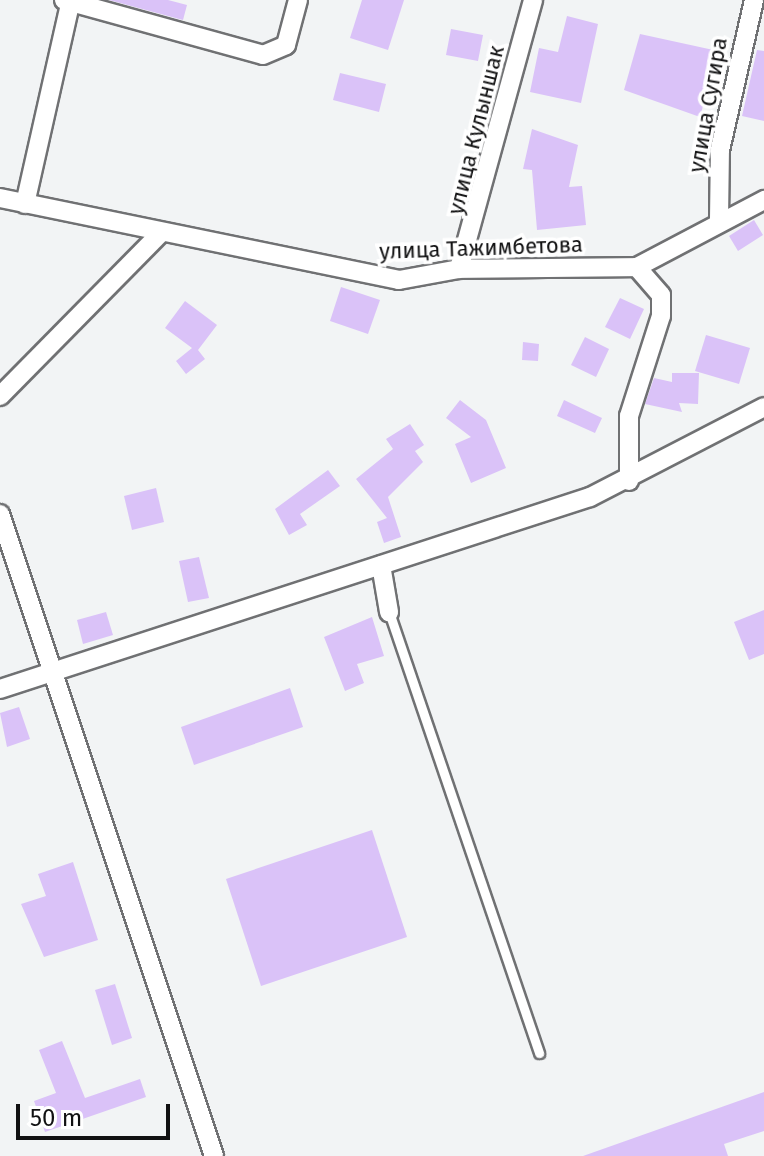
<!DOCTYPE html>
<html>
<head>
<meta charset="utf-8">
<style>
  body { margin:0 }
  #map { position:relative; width:764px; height:1156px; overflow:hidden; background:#f2f4f5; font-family:"Fira Sans",sans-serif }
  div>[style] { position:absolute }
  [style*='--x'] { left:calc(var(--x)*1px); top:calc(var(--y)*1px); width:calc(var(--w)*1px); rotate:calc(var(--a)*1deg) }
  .building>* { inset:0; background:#dac2f8 }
  .roads { filter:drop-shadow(2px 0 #707173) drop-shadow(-2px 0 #707173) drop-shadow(0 2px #707173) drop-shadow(0 -2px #707173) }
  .lane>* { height:9px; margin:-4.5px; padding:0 4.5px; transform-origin:4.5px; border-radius:4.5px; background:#fff }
  .street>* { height:18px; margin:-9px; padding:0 9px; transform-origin:9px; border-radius:9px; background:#fff }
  span { translate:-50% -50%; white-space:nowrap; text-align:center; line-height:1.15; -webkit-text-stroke:7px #fff; paint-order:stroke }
  .street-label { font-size:22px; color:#111112 }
  .scale { position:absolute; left:16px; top:1104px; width:154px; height:36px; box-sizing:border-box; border:4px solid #111112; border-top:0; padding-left:10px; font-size:24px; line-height:28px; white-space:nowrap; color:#111112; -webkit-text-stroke:6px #fff; paint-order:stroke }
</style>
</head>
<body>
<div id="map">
  <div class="building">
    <div style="clip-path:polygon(109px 0,168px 0,187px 5px,183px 20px)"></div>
    <div style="clip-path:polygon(362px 0,404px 0,388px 50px,350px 38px)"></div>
    <div style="clip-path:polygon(567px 16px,598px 24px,581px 103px,530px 92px,539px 48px,558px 52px)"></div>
    <div style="clip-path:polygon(451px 29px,483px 35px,478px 61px,446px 55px)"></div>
    <div style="clip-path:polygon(640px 34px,718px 51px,700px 117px,624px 90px)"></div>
    <div style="clip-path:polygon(757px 50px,764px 51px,764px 121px,742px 116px)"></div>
    <div style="clip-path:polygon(340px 73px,386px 84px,379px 112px,333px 100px)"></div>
    <div style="clip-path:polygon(532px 129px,578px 145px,569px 187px,582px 186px,586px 225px,537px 230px,532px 170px,523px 169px)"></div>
    <div style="clip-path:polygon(754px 220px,763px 235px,738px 251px,729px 236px)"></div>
    <div style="clip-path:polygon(341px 287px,380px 300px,368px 334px,330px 321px)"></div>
    <div style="clip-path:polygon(620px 298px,644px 309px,630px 339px,605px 327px)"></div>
    <div style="clip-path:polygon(185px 301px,217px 325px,198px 350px,205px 359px,186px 374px,176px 361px,192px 348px,165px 328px)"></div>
    <div style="clip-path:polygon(706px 335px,750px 348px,739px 384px,695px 371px)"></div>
    <div style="clip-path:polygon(585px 337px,609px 349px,596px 377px,571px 365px)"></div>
    <div style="clip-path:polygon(523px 342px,539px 344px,538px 361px,522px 360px)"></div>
    <div style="clip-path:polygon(672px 373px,699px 373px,698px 404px,679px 403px,682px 412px,645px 404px,654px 378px,672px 382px)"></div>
    <div style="clip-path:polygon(460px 400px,486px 420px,506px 468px,471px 483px,455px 444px,471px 437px,446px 418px)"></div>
    <div style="clip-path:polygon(564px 400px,602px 418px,595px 433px,557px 416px)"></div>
    <div style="clip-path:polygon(410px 424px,424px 445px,415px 451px,423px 462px,388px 497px,401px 537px,384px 543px,377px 522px,387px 518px,356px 479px,393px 449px,386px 439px)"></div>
    <div style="clip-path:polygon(328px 470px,340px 486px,300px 514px,307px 525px,289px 535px,275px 509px)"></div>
    <div style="clip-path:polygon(156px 488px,164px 522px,132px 530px,124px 496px)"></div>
    <div style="clip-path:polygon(199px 557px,209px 598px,188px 602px,179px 561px)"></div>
    <div style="clip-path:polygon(764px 610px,764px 654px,749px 660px,734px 622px)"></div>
    <div style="clip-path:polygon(106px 612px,113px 635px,83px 644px,77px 620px)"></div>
    <div style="clip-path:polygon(372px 617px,384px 656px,357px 664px,364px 683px,345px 691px,324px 637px)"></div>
    <div style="clip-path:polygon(290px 688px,303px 727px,194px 765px,181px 727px)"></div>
    <div style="clip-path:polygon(19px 707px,30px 739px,7px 747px,0 713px)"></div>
    <div style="clip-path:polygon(372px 830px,407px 937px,261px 986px,226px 879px)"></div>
    <div style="clip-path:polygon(73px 862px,98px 940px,44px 957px,21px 904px,46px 896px,38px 874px)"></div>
    <div style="clip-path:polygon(115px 984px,132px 1038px,112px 1045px,95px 990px)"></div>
    <div style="clip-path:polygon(62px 1041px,85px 1098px,140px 1079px,146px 1097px,45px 1132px,34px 1101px,56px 1093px,39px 1050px)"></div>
    <div style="clip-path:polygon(764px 1092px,764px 1131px,724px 1144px,728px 1156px,583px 1156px)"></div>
  </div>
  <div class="roads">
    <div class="lane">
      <div style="--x:389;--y:612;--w:466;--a:71.2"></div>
    </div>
    <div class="street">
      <div style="--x:64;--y:0;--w:206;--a:15.4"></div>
      <div style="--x:263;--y:55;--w:25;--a:-23"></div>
      <div style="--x:286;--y:45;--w:47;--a:-75.1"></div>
      <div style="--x:0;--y:198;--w:407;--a:11.6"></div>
      <div style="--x:399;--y:280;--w:61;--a:-10.4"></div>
      <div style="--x:459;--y:269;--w:178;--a:-0.6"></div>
      <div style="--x:637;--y:267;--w:144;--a:-27.8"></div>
      <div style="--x:25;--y:204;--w:209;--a:-77.3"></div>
      <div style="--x:719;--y:219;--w:69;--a:-89.2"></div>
      <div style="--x:720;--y:150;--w:154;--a:-77.2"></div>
      <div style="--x:459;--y:269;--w:279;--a:-74.6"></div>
      <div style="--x:0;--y:396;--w:228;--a:-45.4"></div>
      <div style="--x:629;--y:481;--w:65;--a:-90"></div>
      <div style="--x:629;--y:416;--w:105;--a:-72.3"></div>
      <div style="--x:661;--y:316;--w:21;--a:-90"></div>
      <div style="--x:661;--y:295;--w:37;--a:-131"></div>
      <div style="--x:0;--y:514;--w:677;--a:71.57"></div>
      <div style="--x:381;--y:565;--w:48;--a:80.3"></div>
      <div style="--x:0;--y:689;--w:620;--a:-18.03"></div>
      <div style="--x:590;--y:497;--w:196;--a:-27.3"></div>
    </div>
  </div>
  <div class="street-label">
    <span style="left:708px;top:105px;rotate:-80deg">улица Сугира</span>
    <span style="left:476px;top:130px;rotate:-76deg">улица Кулыншак</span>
    <span style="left:481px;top:248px;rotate:-2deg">улица Тажимбетова</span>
  </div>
  <div class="scale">50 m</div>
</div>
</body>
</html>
